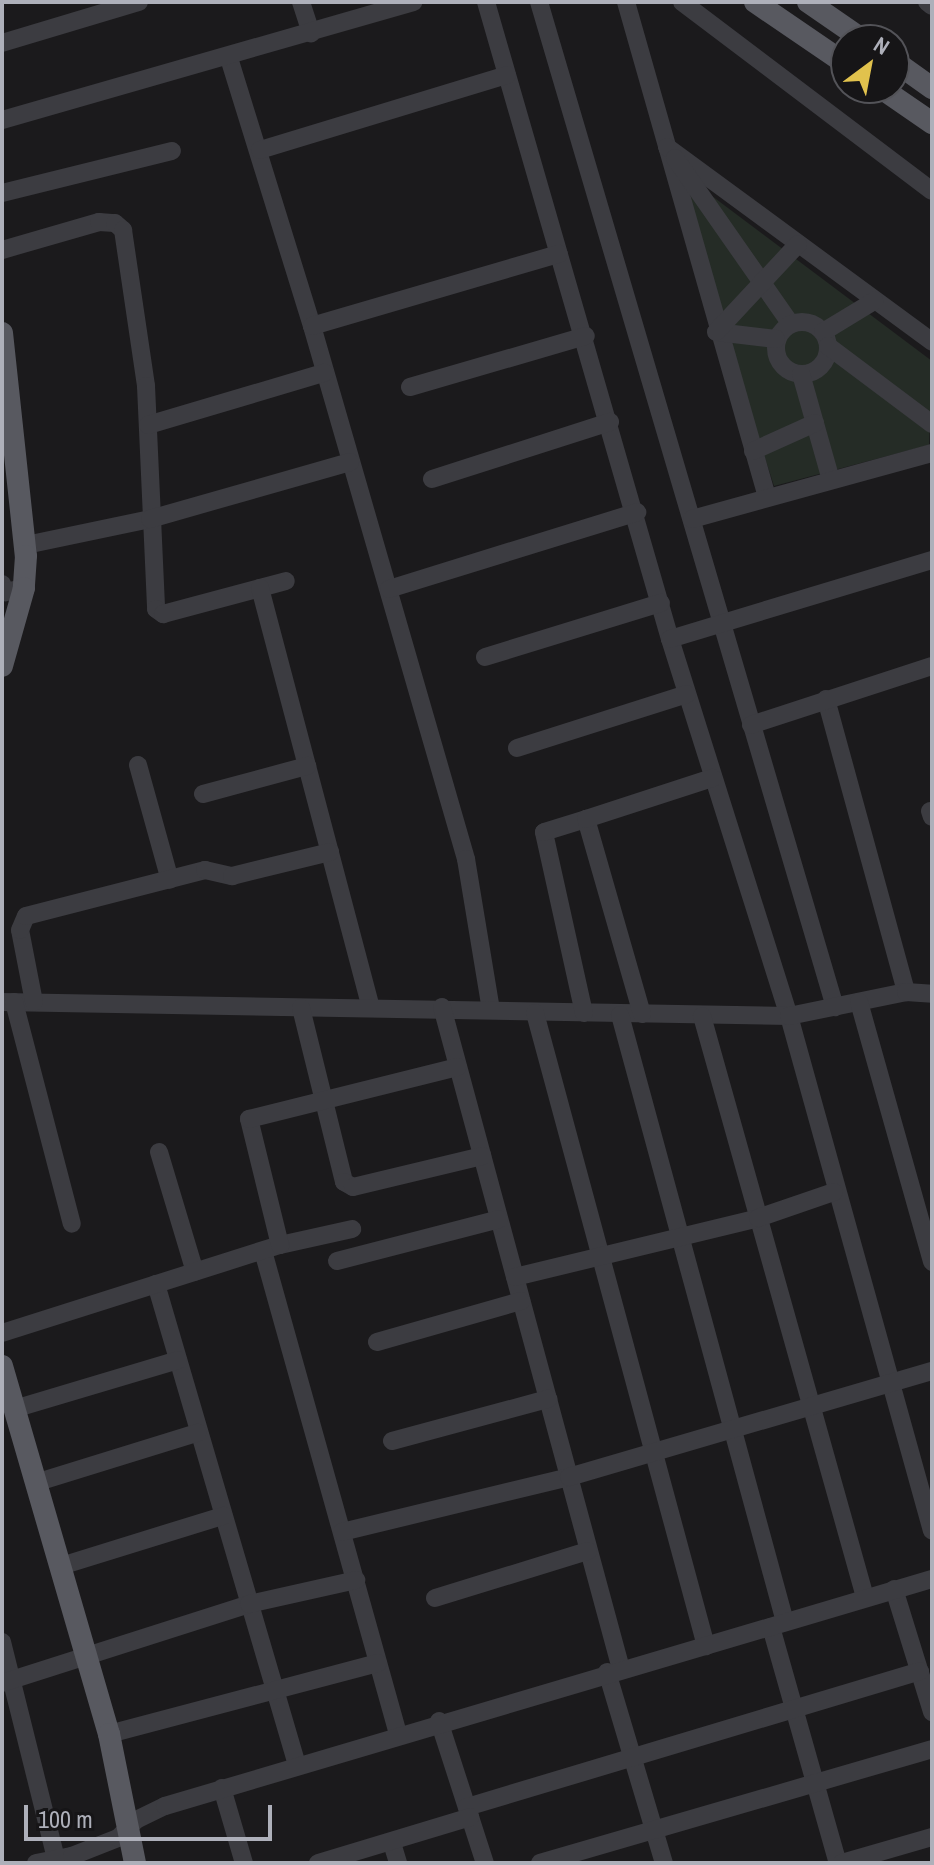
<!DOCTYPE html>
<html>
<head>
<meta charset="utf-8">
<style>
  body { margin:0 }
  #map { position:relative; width:934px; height:1865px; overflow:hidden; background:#1b1a1c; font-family:"Archivo Narrow",sans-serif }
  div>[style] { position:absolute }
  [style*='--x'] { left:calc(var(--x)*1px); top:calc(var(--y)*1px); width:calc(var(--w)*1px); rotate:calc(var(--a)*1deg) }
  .green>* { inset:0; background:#252c26 }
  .minor>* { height:18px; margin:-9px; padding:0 9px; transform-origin:9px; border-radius:9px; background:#3c3c41 }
  .minor>.ring { margin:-9px; padding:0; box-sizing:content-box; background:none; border:18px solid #3c3c41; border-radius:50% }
  .major>* { height:22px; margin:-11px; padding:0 11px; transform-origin:11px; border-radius:11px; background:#585960 }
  span { translate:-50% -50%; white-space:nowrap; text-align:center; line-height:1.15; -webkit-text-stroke:7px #161517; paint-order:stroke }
  .frame { position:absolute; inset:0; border:4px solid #aeb0ba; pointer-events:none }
  .north { position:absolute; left:830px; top:24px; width:80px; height:80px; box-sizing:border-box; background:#161517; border:2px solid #535358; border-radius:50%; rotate:32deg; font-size:22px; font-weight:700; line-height:32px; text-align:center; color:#aeb0ba }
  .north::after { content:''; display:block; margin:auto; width:28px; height:36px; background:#e1c24d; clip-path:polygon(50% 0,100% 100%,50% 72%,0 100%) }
  .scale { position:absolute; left:24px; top:1805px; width:248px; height:36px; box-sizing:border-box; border:4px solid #aeb0ba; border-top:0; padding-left:10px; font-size:24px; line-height:28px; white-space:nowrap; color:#aeb0ba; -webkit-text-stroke:6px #161517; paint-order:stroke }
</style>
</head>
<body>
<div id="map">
  <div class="green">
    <div style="clip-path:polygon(688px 178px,932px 361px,929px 445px,774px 486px,677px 184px)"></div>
  </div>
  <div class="minor">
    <div style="--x:301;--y:2;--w:33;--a:72"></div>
    <div style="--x:486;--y:2;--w:663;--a:73.89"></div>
    <div style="--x:670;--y:639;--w:395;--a:72.5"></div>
    <div style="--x:789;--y:1016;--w:534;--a:74.48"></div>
    <div style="--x:539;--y:2;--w:1048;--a:73.59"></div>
    <div style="--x:626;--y:2;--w:515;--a:74.1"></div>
    <div style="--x:682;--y:2;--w:313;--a:37.1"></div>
    <div style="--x:927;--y:2;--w:6;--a:39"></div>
    <div style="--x:2;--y:43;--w:143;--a:-16.7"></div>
    <div style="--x:229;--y:58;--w:281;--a:72.8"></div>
    <div style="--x:312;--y:326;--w:555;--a:73.88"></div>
    <div style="--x:466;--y:859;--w:153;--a:80.6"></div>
    <div style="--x:2;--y:120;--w:428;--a:-16"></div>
    <div style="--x:667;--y:147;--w:329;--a:36.3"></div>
    <div style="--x:260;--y:150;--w:258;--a:-16.9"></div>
    <div style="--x:675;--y:158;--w:201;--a:55.1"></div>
    <div style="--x:2;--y:193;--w:175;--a:-13.9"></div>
    <div style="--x:2;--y:250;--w:101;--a:-16.1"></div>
    <div style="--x:99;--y:222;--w:16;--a:4"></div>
    <div style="--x:115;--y:223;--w:11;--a:41"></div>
    <div style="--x:123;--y:230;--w:158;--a:81.6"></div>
    <div style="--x:146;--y:386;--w:223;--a:87.4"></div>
    <div style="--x:156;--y:609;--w:9;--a:36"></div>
    <div style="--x:163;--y:614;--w:127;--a:-15"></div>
    <div class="ring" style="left:776px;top:322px;width:34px;height:34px"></div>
    <div style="--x:312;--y:326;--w:257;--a:-16.3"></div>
    <div style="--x:823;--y:332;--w:60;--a:-31.3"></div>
    <div style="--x:776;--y:339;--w:60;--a:-173.3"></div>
    <div style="--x:716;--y:332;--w:120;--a:-47"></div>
    <div style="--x:828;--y:346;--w:130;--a:36.9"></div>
    <div style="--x:801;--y:374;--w:110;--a:74.2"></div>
    <div style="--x:410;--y:387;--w:183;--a:-16.2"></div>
    <div style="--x:148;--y:425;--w:184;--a:-16.5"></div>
    <div style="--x:753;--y:451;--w:68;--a:-24.3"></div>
    <div style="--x:432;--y:479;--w:187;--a:-17.8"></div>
    <div style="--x:692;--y:519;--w:249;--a:-15.4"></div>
    <div style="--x:26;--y:545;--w:127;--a:-11.8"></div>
    <div style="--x:150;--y:519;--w:208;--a:-15.9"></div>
    <div style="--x:2;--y:584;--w:9;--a:69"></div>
    <div style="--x:5;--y:592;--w:19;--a:-12"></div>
    <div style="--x:260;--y:588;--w:433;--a:75.2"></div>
    <div style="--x:389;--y:589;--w:260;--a:-17.2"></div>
    <div style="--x:670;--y:639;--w:274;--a:-16.8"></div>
    <div style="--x:485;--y:657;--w:184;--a:-17.1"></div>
    <div style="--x:826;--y:699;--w:304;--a:74.7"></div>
    <div style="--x:751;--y:725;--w:190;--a:-18.1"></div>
    <div style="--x:517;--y:748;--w:178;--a:-17.6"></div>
    <div style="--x:138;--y:765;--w:119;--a:74.5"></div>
    <div style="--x:203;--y:794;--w:108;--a:-15.1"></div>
    <div style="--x:930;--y:811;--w:6;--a:72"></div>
    <div style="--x:2;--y:1002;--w:787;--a:1.02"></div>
    <div style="--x:789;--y:1016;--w:119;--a:-11.6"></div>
    <div style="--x:906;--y:992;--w:26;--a:4"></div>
    <div style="--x:14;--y:1002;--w:229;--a:75.4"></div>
    <div style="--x:34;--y:1002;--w:73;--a:-101"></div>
    <div style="--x:20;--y:930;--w:15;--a:-67"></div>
    <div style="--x:26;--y:916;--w:185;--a:-14.4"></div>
    <div style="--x:205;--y:870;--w:28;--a:13"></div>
    <div style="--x:232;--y:876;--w:101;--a:-13.8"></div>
    <div style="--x:859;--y:1002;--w:270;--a:74.3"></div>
    <div style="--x:442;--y:1007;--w:686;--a:74.87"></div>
    <div style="--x:301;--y:1008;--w:179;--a:76.1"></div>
    <div style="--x:344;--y:1182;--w:10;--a:29"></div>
    <div style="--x:353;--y:1187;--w:133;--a:-13.5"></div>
    <div style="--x:535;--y:1013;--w:656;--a:74.88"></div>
    <div style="--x:584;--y:1013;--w:185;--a:-102.5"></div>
    <div style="--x:544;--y:832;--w:44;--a:-17.2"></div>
    <div style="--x:642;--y:1014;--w:203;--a:-106"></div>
    <div style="--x:586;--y:819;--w:133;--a:-18"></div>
    <div style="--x:620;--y:1015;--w:629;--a:74.79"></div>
    <div style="--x:702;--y:1016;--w:603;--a:74.33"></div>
    <div style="--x:159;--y:1152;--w:125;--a:73.3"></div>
    <div style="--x:280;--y:1245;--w:74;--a:-12.5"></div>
    <div style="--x:263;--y:1251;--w:502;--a:74.38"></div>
    <div style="--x:337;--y:1261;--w:167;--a:-14.5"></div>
    <div style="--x:515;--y:1277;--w:250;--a:-13.6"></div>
    <div style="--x:758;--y:1218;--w:80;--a:-18.9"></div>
    <div style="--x:156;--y:1284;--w:501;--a:73.66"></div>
    <div style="--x:2;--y:1333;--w:292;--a:-17.6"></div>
    <div style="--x:280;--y:1245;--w:130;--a:-103.8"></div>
    <div style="--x:249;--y:1119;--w:215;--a:-14"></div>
    <div style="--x:377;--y:1342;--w:150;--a:-15.9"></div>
    <div style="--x:14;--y:1409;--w:171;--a:-16.6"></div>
    <div style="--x:392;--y:1441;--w:162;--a:-15.1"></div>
    <div style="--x:35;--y:1483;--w:170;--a:-17.2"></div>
    <div style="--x:342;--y:1532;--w:234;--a:-13.6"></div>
    <div style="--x:569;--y:1477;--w:378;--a:-16.3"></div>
    <div style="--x:61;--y:1566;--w:170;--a:-17.2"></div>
    <div style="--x:894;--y:1589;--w:129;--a:72.8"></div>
    <div style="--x:435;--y:1598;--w:160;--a:-17.1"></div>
    <div style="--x:771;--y:1627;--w:245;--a:74.2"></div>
    <div style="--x:2;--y:1642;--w:224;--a:76"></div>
    <div style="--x:607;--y:1672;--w:199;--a:73.4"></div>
    <div style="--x:2;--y:1683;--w:259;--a:-17.7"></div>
    <div style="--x:249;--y:1604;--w:110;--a:-12.6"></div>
    <div style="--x:439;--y:1721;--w:149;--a:72.1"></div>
    <div style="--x:109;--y:1734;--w:278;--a:-14.8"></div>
    <div style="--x:222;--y:1788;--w:78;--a:73.7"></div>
    <div style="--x:467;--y:1807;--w:473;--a:-16.7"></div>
    <div style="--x:392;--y:1843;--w:21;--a:73"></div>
    <div style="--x:36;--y:1863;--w:37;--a:-11"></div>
    <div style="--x:72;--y:1856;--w:49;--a:-21.4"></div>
    <div style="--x:118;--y:1838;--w:25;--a:-45"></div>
    <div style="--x:136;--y:1820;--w:32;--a:-26"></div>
    <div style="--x:165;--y:1806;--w:800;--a:-16.49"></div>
    <div style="--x:318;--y:1863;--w:159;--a:-16.8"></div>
    <div style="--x:540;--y:1863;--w:408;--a:-16.2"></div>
    <div style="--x:842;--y:1863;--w:94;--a:-16.1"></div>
  </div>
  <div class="major">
    <div style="--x:755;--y:2;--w:110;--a:34.3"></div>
    <div style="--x:808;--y:2;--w:67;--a:34.6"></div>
    <div style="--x:894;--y:61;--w:47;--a:35.4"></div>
    <div style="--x:881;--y:88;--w:62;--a:34.5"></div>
    <div style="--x:2;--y:333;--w:224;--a:83.9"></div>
    <div style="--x:26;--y:556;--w:32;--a:94"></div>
    <div style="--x:24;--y:588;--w:81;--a:105.8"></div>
    <div style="--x:2;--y:1366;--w:383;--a:73.8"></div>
    <div style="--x:109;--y:1734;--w:132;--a:78.6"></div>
  </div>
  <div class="frame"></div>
  <div class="north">N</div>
  <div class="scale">100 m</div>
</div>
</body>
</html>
